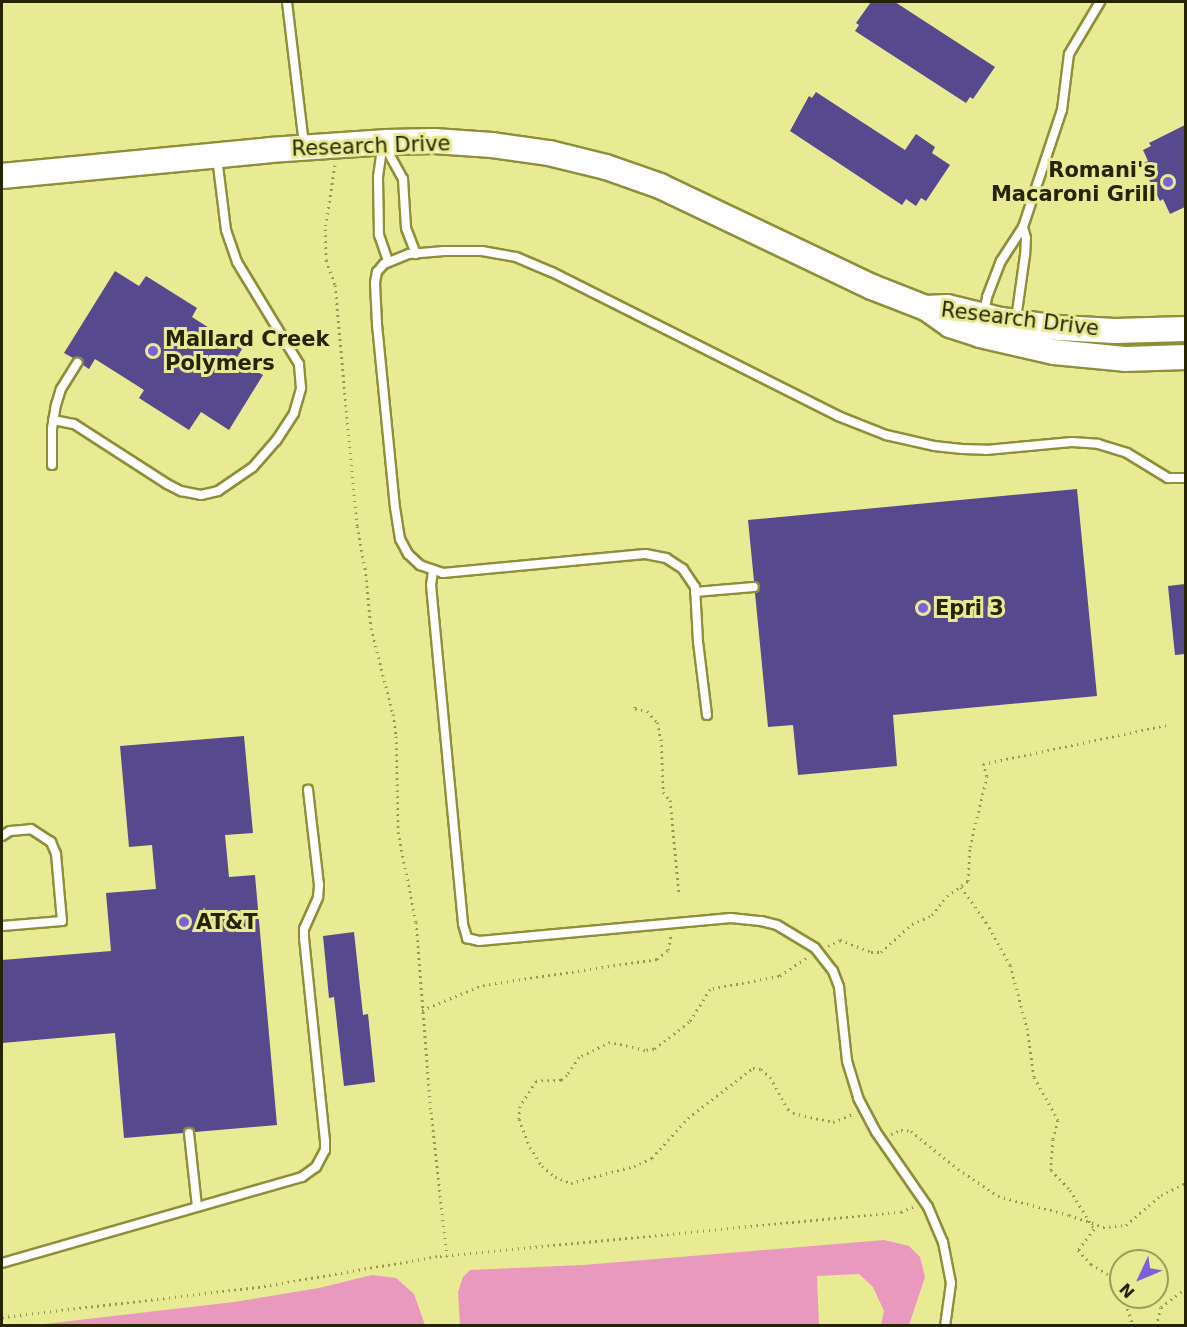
<!DOCTYPE html>
<html>
<head>
<meta charset="utf-8">
<style>
  body { margin:0 }
  #map { position:relative; width:1187px; height:1327px; overflow:hidden; background:#e8eb94; font-family:"DejaVu Sans",sans-serif }
  div>[style] { position:absolute }
  [style*='--x'] { left:calc(var(--x)*1px); top:calc(var(--y)*1px); width:calc(var(--w)*1px); rotate:calc(var(--a)*1deg) }
  .green>* { inset:0; background:#e998be }
  .building>* { inset:0; background:#56498d }
  .path>* { height:3px; margin-top:-1.5px; transform-origin:0; background:repeating-linear-gradient(90deg,#959755 0 1.5px,transparent 0 6px) }
  .roads { filter:drop-shadow(2px 0 #8e8f38) drop-shadow(-2px 0 #8e8f38) drop-shadow(0 2px #8e8f38) drop-shadow(0 -2px #8e8f38) }
  .lane>* { height:8px; margin:-4px; padding:0 4px; transform-origin:4px; border-radius:4px; background:#fff }
  .secondary>* { height:24px; margin:-12px; padding:0 12px; transform-origin:12px; border-radius:12px; background:#fff }
  .dots>* { width:16px; height:16px; translate:-50% -50%; box-sizing:border-box; border:3px solid #e8eb94; border-radius:50% }
  span { translate:-50% -50%; white-space:nowrap; text-align:center; line-height:1.15; -webkit-text-stroke:6px #e8eb94; paint-order:stroke }
  .street-label { font-size:21px; color:#242400 }
  .poi-label { font-size:21px; color:#242400; font-weight:700 }
  .right { translate:-100% -50%; text-align:right }
  .left { translate:0 -50%; text-align:left }
  .frame { position:absolute; inset:0; border:3px solid #242400; pointer-events:none }
  .north { position:absolute; left:1109px; top:1249px; width:60px; height:60px; box-sizing:border-box; background:#e8eb94; border:2px solid #9a9b59; border-radius:50%; rotate:226deg; font-size:16px; font-weight:700; line-height:24px; text-align:center; color:#242400 }
  .north::after { content:''; display:block; margin:auto; width:21px; height:27px; background:#7b60da; clip-path:polygon(50% 0,100% 100%,50% 72%,0 100%) }
</style>
</head>
<body>
<div id="map">
  <div class="green">
    <div style="clip-path:polygon(884px 1240px,909px 1246px,920px 1257px,925px 1277px,909px 1325px,881px 1325px,884px 1311px,873px 1287px,859px 1274px,817px 1276px,819px 1325px,460px 1325px,458px 1292px,463px 1277px,470px 1270px,583px 1265px)"></div>
    <div style="clip-path:polygon(372px 1275px,396px 1278px,414px 1294px,425px 1325px,36px 1325px,234px 1302px,319px 1288px)"></div>
  </div>
  <div class="building">
    <div style="clip-path:polygon(871px 2px,895px 2px,995px 67px,973px 99px,970px 97px,966px 103px,855px 31px,859px 25px,856px 23px)"></div>
    <div style="clip-path:polygon(816px 92px,905px 150px,916px 134px,935px 147px,932px 153px,950px 165px,926px 201px,921px 198px,916px 206px,906px 199px,902px 205px,790px 131px,809px 96px,812px 98px)"></div>
    <div style="clip-path:polygon(1185px 125px,1185px 207px,1170px 214px,1163px 199px,1160px 201px,1141px 164px,1148px 161px,1143px 150px,1151px 146px,1149px 143px)"></div>
    <div style="clip-path:polygon(115px 271px,139px 286px,146px 276px,197px 308px,192px 317px,242px 349px,236px 359px,263px 375px,229px 430px,201px 412px,189px 430px,139px 398px,144px 390px,95px 359px,89px 369px,83px 365px,81px 358px,73px 358px,64px 353px)"></div>
    <div style="clip-path:polygon(1077px 489px,1097px 696px,893px 715px,897px 766px,798px 775px,793px 725px,768px 727px,755px 593px,760px 586px,754px 581px,748px 520px)"></div>
    <div style="clip-path:polygon(1185px 584px,1185px 654px,1175px 655px,1168px 586px)"></div>
    <div style="clip-path:polygon(244px 736px,253px 833px,225px 835px,229px 877px,255px 875px,277px 1125px,195px 1132px,189px 1127px,183px 1133px,124px 1138px,115px 1033px,2px 1043px,2px 960px,111px 951px,106px 893px,156px 889px,152px 845px,129px 847px,120px 746px)"></div>
    <div style="clip-path:polygon(354px 932px,363px 1015px,368px 1014px,375px 1082px,344px 1086px,334px 997px,329px 998px,323px 936px)"></div>
  </div>
  <div class="path">
    <div style="--x:335;--y:165;--w:65;--a:98.9"></div>
    <div style="--x:325;--y:229;--w:31;--a:88"></div>
    <div style="--x:326;--y:260;--w:27;--a:70"></div>
    <div style="--x:335;--y:285;--w:242;--a:84.8"></div>
    <div style="--x:357;--y:526;--w:43;--a:79.2"></div>
    <div style="--x:365;--y:568;--w:60;--a:84.3"></div>
    <div style="--x:371;--y:628;--w:89;--a:75.7"></div>
    <div style="--x:393;--y:714;--w:22;--a:82"></div>
    <div style="--x:396;--y:736;--w:96;--a:88.8"></div>
    <div style="--x:398;--y:832;--w:92;--a:78.7"></div>
    <div style="--x:416;--y:922;--w:191;--a:85.5"></div>
    <div style="--x:431;--y:1112;--w:145;--a:83.7"></div>
    <div style="--x:635;--y:706;--w:3;--a:90"></div>
    <div style="--x:635;--y:709;--w:12;--a:9"></div>
    <div style="--x:647;--y:711;--w:15;--a:48"></div>
    <div style="--x:657;--y:722;--w:17;--a:77"></div>
    <div style="--x:661;--y:739;--w:53;--a:87.8"></div>
    <div style="--x:663;--y:792;--w:11;--a:49"></div>
    <div style="--x:670;--y:800;--w:93;--a:84.5"></div>
    <div style="--x:961;--y:887;--w:43;--a:54.5"></div>
    <div style="--x:986;--y:922;--w:49;--a:60.8"></div>
    <div style="--x:1010;--y:965;--w:65;--a:74.9"></div>
    <div style="--x:1027;--y:1028;--w:49;--a:81.9"></div>
    <div style="--x:1034;--y:1077;--w:49;--a:60.8"></div>
    <div style="--x:1058;--y:1120;--w:20;--a:105"></div>
    <div style="--x:1053;--y:1139;--w:31;--a:94"></div>
    <div style="--x:1051;--y:1170;--w:28;--a:46"></div>
    <div style="--x:1070;--y:1190;--w:46;--a:58.4"></div>
    <div style="--x:1094;--y:1229;--w:26;--a:127"></div>
    <div style="--x:1078;--y:1250;--w:19;--a:47"></div>
    <div style="--x:1091;--y:1264;--w:26;--a:31"></div>
    <div style="--x:1113;--y:1277;--w:14;--a:54"></div>
    <div style="--x:828;--y:946;--w:13;--a:-27"></div>
    <div style="--x:840;--y:940;--w:33;--a:21"></div>
    <div style="--x:871;--y:952;--w:10;--a:0"></div>
    <div style="--x:881;--y:952;--w:42;--a:-42.1"></div>
    <div style="--x:912;--y:924;--w:22;--a:-24"></div>
    <div style="--x:932;--y:915;--w:24;--a:-52"></div>
    <div style="--x:947;--y:896;--w:26;--a:-36"></div>
    <div style="--x:968;--y:881;--w:34;--a:-87"></div>
    <div style="--x:970;--y:847;--w:73;--a:-76.5"></div>
    <div style="--x:987;--y:776;--w:13;--a:-108"></div>
    <div style="--x:983;--y:764;--w:187;--a:-12"></div>
    <div style="--x:806;--y:958;--w:32;--a:146"></div>
    <div style="--x:779;--y:976;--w:70;--a:169.3"></div>
    <div style="--x:710;--y:989;--w:39;--a:122"></div>
    <div style="--x:689;--y:1022;--w:44;--a:142.4"></div>
    <div style="--x:654;--y:1049;--w:9;--a:174"></div>
    <div style="--x:645;--y:1050;--w:36;--a:-167"></div>
    <div style="--x:610;--y:1042;--w:34;--a:154"></div>
    <div style="--x:579;--y:1057;--w:22;--a:124"></div>
    <div style="--x:567;--y:1075;--w:8;--a:140"></div>
    <div style="--x:561;--y:1080;--w:25;--a:178"></div>
    <div style="--x:536;--y:1081;--w:30;--a:123"></div>
    <div style="--x:520;--y:1106;--w:13;--a:94"></div>
    <div style="--x:519;--y:1119;--w:30;--a:69"></div>
    <div style="--x:530;--y:1147;--w:22;--a:58"></div>
    <div style="--x:542;--y:1166;--w:17;--a:40"></div>
    <div style="--x:555;--y:1177;--w:17;--a:21"></div>
    <div style="--x:571;--y:1183;--w:65;--a:-15.1"></div>
    <div style="--x:634;--y:1166;--w:20;--a:-24"></div>
    <div style="--x:652;--y:1158;--w:54;--a:-48"></div>
    <div style="--x:688;--y:1118;--w:82;--a:-37.6"></div>
    <div style="--x:753;--y:1068;--w:8;--a:7"></div>
    <div style="--x:761;--y:1069;--w:12;--a:42"></div>
    <div style="--x:770;--y:1077;--w:37;--a:61"></div>
    <div style="--x:788;--y:1109;--w:6;--a:39"></div>
    <div style="--x:793;--y:1113;--w:41;--a:12.7"></div>
    <div style="--x:833;--y:1122;--w:22;--a:-22"></div>
    <div style="--x:422;--y:1010;--w:66;--a:-22.3"></div>
    <div style="--x:483;--y:985;--w:176;--a:-8.5"></div>
    <div style="--x:657;--y:959;--w:14;--a:-39"></div>
    <div style="--x:668;--y:950;--w:14;--a:-78"></div>
    <div style="--x:891;--y:1134;--w:11;--a:-22"></div>
    <div style="--x:901;--y:1130;--w:10;--a:6"></div>
    <div style="--x:911;--y:1131;--w:60;--a:39"></div>
    <div style="--x:958;--y:1169;--w:48;--a:34"></div>
    <div style="--x:998;--y:1196;--w:73;--a:15"></div>
    <div style="--x:1069;--y:1215;--w:36;--a:19"></div>
    <div style="--x:1103;--y:1227;--w:23;--a:-5"></div>
    <div style="--x:1126;--y:1225;--w:46;--a:-40.6"></div>
    <div style="--x:1161;--y:1195;--w:28;--a:-26"></div>
    <div style="--x:1124;--y:1297;--w:30;--a:73"></div>
    <div style="--x:2;--y:1317;--w:264;--a:-6.7"></div>
    <div style="--x:264;--y:1286;--w:179;--a:-9.7"></div>
    <div style="--x:440;--y:1256;--w:463;--a:-5.5"></div>
    <div style="--x:901;--y:1212;--w:13;--a:-23"></div>
    <div style="--x:1156;--y:1326;--w:20;--a:-75"></div>
    <div style="--x:1161;--y:1307;--w:31;--a:-37"></div>
  </div>
  <div class="roads">
    <div class="lane">
      <div style="--x:287;--y:2;--w:144;--a:83.2"></div>
      <div style="--x:1023;--y:227;--w:123;--a:-71.6"></div>
      <div style="--x:1062;--y:110;--w:56;--a:-82.9"></div>
      <div style="--x:1069;--y:54;--w:61;--a:-59.2"></div>
      <div style="--x:388;--y:261;--w:28;--a:-109"></div>
      <div style="--x:379;--y:235;--w:58;--a:-91"></div>
      <div style="--x:378;--y:177;--w:34;--a:-82"></div>
      <div style="--x:383;--y:143;--w:41;--a:60.9"></div>
      <div style="--x:403;--y:179;--w:49;--a:86.5"></div>
      <div style="--x:406;--y:228;--w:28;--a:69"></div>
      <div style="--x:984;--y:313;--w:16;--a:-79"></div>
      <div style="--x:987;--y:297;--w:39;--a:-69"></div>
      <div style="--x:1001;--y:261;--w:40;--a:-57.1"></div>
      <div style="--x:1023;--y:227;--w:11;--a:75"></div>
      <div style="--x:1026;--y:238;--w:17;--a:93"></div>
      <div style="--x:1025;--y:255;--w:65;--a:98"></div>
      <div style="--x:53;--y:420;--w:21;--a:11"></div>
      <div style="--x:74;--y:424;--w:111;--a:32.8"></div>
      <div style="--x:167;--y:484;--w:16;--a:27"></div>
      <div style="--x:181;--y:491;--w:20;--a:11"></div>
      <div style="--x:201;--y:495;--w:17;--a:-13"></div>
      <div style="--x:218;--y:491;--w:42;--a:-34.4"></div>
      <div style="--x:253;--y:467;--w:35;--a:-49"></div>
      <div style="--x:276;--y:441;--w:33;--a:-57"></div>
      <div style="--x:294;--y:413;--w:26;--a:-74"></div>
      <div style="--x:301;--y:388;--w:24;--a:-95"></div>
      <div style="--x:299;--y:364;--w:119;--a:-121.3"></div>
      <div style="--x:237;--y:262;--w:34;--a:-109"></div>
      <div style="--x:226;--y:230;--w:73;--a:-97.1"></div>
      <div style="--x:52;--y:465;--w:36;--a:-90"></div>
      <div style="--x:52;--y:429;--w:24;--a:-81"></div>
      <div style="--x:56;--y:405;--w:17;--a:-73"></div>
      <div style="--x:61;--y:389;--w:31;--a:-58"></div>
      <div style="--x:433;--y:571;--w:14;--a:98"></div>
      <div style="--x:431;--y:585;--w:341;--a:84.6"></div>
      <div style="--x:463;--y:924;--w:15;--a:74"></div>
      <div style="--x:467;--y:938;--w:12;--a:14"></div>
      <div style="--x:479;--y:941;--w:253;--a:-5.2"></div>
      <div style="--x:731;--y:918;--w:30;--a:6"></div>
      <div style="--x:761;--y:921;--w:16;--a:14"></div>
      <div style="--x:777;--y:925;--w:44;--a:31.2"></div>
      <div style="--x:815;--y:948;--w:29;--a:52"></div>
      <div style="--x:833;--y:971;--w:17;--a:69"></div>
      <div style="--x:839;--y:987;--w:74;--a:83.8"></div>
      <div style="--x:847;--y:1061;--w:39;--a:73"></div>
      <div style="--x:858;--y:1098;--w:38;--a:62"></div>
      <div style="--x:876;--y:1132;--w:91;--a:55.3"></div>
      <div style="--x:928;--y:1207;--w:38;--a:67"></div>
      <div style="--x:943;--y:1242;--w:42;--a:79"></div>
      <div style="--x:951;--y:1283;--w:43;--a:97.9"></div>
      <div style="--x:695;--y:592;--w:59;--a:-4.8"></div>
      <div style="--x:707;--y:715;--w:74;--a:-97"></div>
      <div style="--x:698;--y:642;--w:55;--a:-93.1"></div>
      <div style="--x:695;--y:587;--w:22;--a:-124"></div>
      <div style="--x:683;--y:569;--w:20;--a:-147"></div>
      <div style="--x:666;--y:558;--w:21;--a:-169"></div>
      <div style="--x:645;--y:554;--w:203;--a:174.6"></div>
      <div style="--x:443;--y:573;--w:24;--a:-161"></div>
      <div style="--x:420;--y:565;--w:16;--a:-137"></div>
      <div style="--x:408;--y:554;--w:17;--a:-118"></div>
      <div style="--x:400;--y:539;--w:31;--a:-99"></div>
      <div style="--x:395;--y:508;--w:185;--a:-95.6"></div>
      <div style="--x:377;--y:324;--w:41;--a:-92.8"></div>
      <div style="--x:375;--y:283;--w:11;--a:-80"></div>
      <div style="--x:377;--y:272;--w:11;--a:-49"></div>
      <div style="--x:384;--y:264;--w:27;--a:-22"></div>
      <div style="--x:409;--y:254;--w:35;--a:-5"></div>
      <div style="--x:444;--y:251;--w:38;--a:0"></div>
      <div style="--x:482;--y:251;--w:35;--a:10"></div>
      <div style="--x:516;--y:257;--w:39;--a:23"></div>
      <div style="--x:552;--y:272;--w:320;--a:26.7"></div>
      <div style="--x:838;--y:416;--w:52;--a:21.6"></div>
      <div style="--x:886;--y:435;--w:49;--a:12.9"></div>
      <div style="--x:934;--y:446;--w:28;--a:6"></div>
      <div style="--x:962;--y:449;--w:24;--a:2"></div>
      <div style="--x:986;--y:450;--w:86;--a:-5.3"></div>
      <div style="--x:1072;--y:442;--w:26;--a:4"></div>
      <div style="--x:1098;--y:444;--w:30;--a:17"></div>
      <div style="--x:1127;--y:453;--w:48;--a:31.4"></div>
      <div style="--x:1168;--y:478;--w:18;--a:0"></div>
      <div style="--x:2;--y:836;--w:9;--a:-32"></div>
      <div style="--x:10;--y:831;--w:21;--a:-5"></div>
      <div style="--x:31;--y:829;--w:24;--a:33"></div>
      <div style="--x:51;--y:842;--w:13;--a:67"></div>
      <div style="--x:56;--y:854;--w:67;--a:84.9"></div>
      <div style="--x:62;--y:921;--w:60;--a:175.2"></div>
      <div style="--x:189;--y:1133;--w:74;--a:83.8"></div>
      <div style="--x:2;--y:1263;--w:312;--a:-16"></div>
      <div style="--x:302;--y:1177;--w:17;--a:-36"></div>
      <div style="--x:316;--y:1167;--w:19;--a:-62"></div>
      <div style="--x:325;--y:1150;--w:9;--a:-90"></div>
      <div style="--x:325;--y:1141;--w:204;--a:-95.9"></div>
      <div style="--x:304;--y:938;--w:9;--a:-90"></div>
      <div style="--x:304;--y:929;--w:35;--a:-66"></div>
      <div style="--x:318;--y:897;--w:12;--a:-85"></div>
      <div style="--x:319;--y:885;--w:96;--a:-96.6"></div>
    </div>
    <div class="secondary">
      <div style="--x:2;--y:176;--w:269;--a:-5.5"></div>
      <div style="--x:270;--y:150;--w:117;--a:-3.9"></div>
      <div style="--x:387;--y:142;--w:47;--a:-1.2"></div>
      <div style="--x:434;--y:141;--w:58;--a:3.9"></div>
      <div style="--x:492;--y:145;--w:58;--a:8"></div>
      <div style="--x:549;--y:153;--w:59;--a:13.8"></div>
      <div style="--x:606;--y:167;--w:57;--a:19.4"></div>
      <div style="--x:660;--y:186;--w:235;--a:25.5"></div>
      <div style="--x:872;--y:287;--w:58;--a:21.3"></div>
      <div style="--x:926;--y:308;--w:29;--a:35"></div>
      <div style="--x:950;--y:325;--w:32;--a:18"></div>
      <div style="--x:980;--y:335;--w:76;--a:12.9"></div>
      <div style="--x:1054;--y:352;--w:71;--a:5.6"></div>
      <div style="--x:1125;--y:359;--w:61;--a:-1.9"></div>
      <div style="--x:926;--y:308;--w:21;--a:-3"></div>
      <div style="--x:947;--y:307;--w:56;--a:13.5"></div>
      <div style="--x:1001;--y:320;--w:59;--a:7.9"></div>
      <div style="--x:1059;--y:328;--w:56;--a:3.1"></div>
      <div style="--x:1115;--y:331;--w:71;--a:-1.6"></div>
    </div>
  </div>
  <div class="dots">
    <div style="left:1168px;top:182px;background:#7b60da"></div>
    <div style="left:153px;top:351px;background:#7b60da"></div>
    <div style="left:923px;top:608px;background:#7b60da"></div>
    <div style="left:184px;top:922px;background:#7b60da"></div>
  </div>
  <div class="street-label">
    <span style="left:371px;top:146px;rotate:-2deg">Research Drive</span>
    <span style="left:1020px;top:319px;rotate:7deg">Research Drive</span>
  </div>
  <div class="poi-label">
    <span class="right" style="left:1156px;top:182px">Romani's<br>Macaroni Grill</span>
    <span class="left" style="left:165px;top:351px">Mallard Creek<br>Polymers</span>
    <span class="left" style="left:935px;top:608px">Epri 3</span>
    <span class="left" style="left:196px;top:922px">AT&amp;T</span>
  </div>
  <div class="frame"></div>
  <div class="north">N</div>
</div>
</body>
</html>
